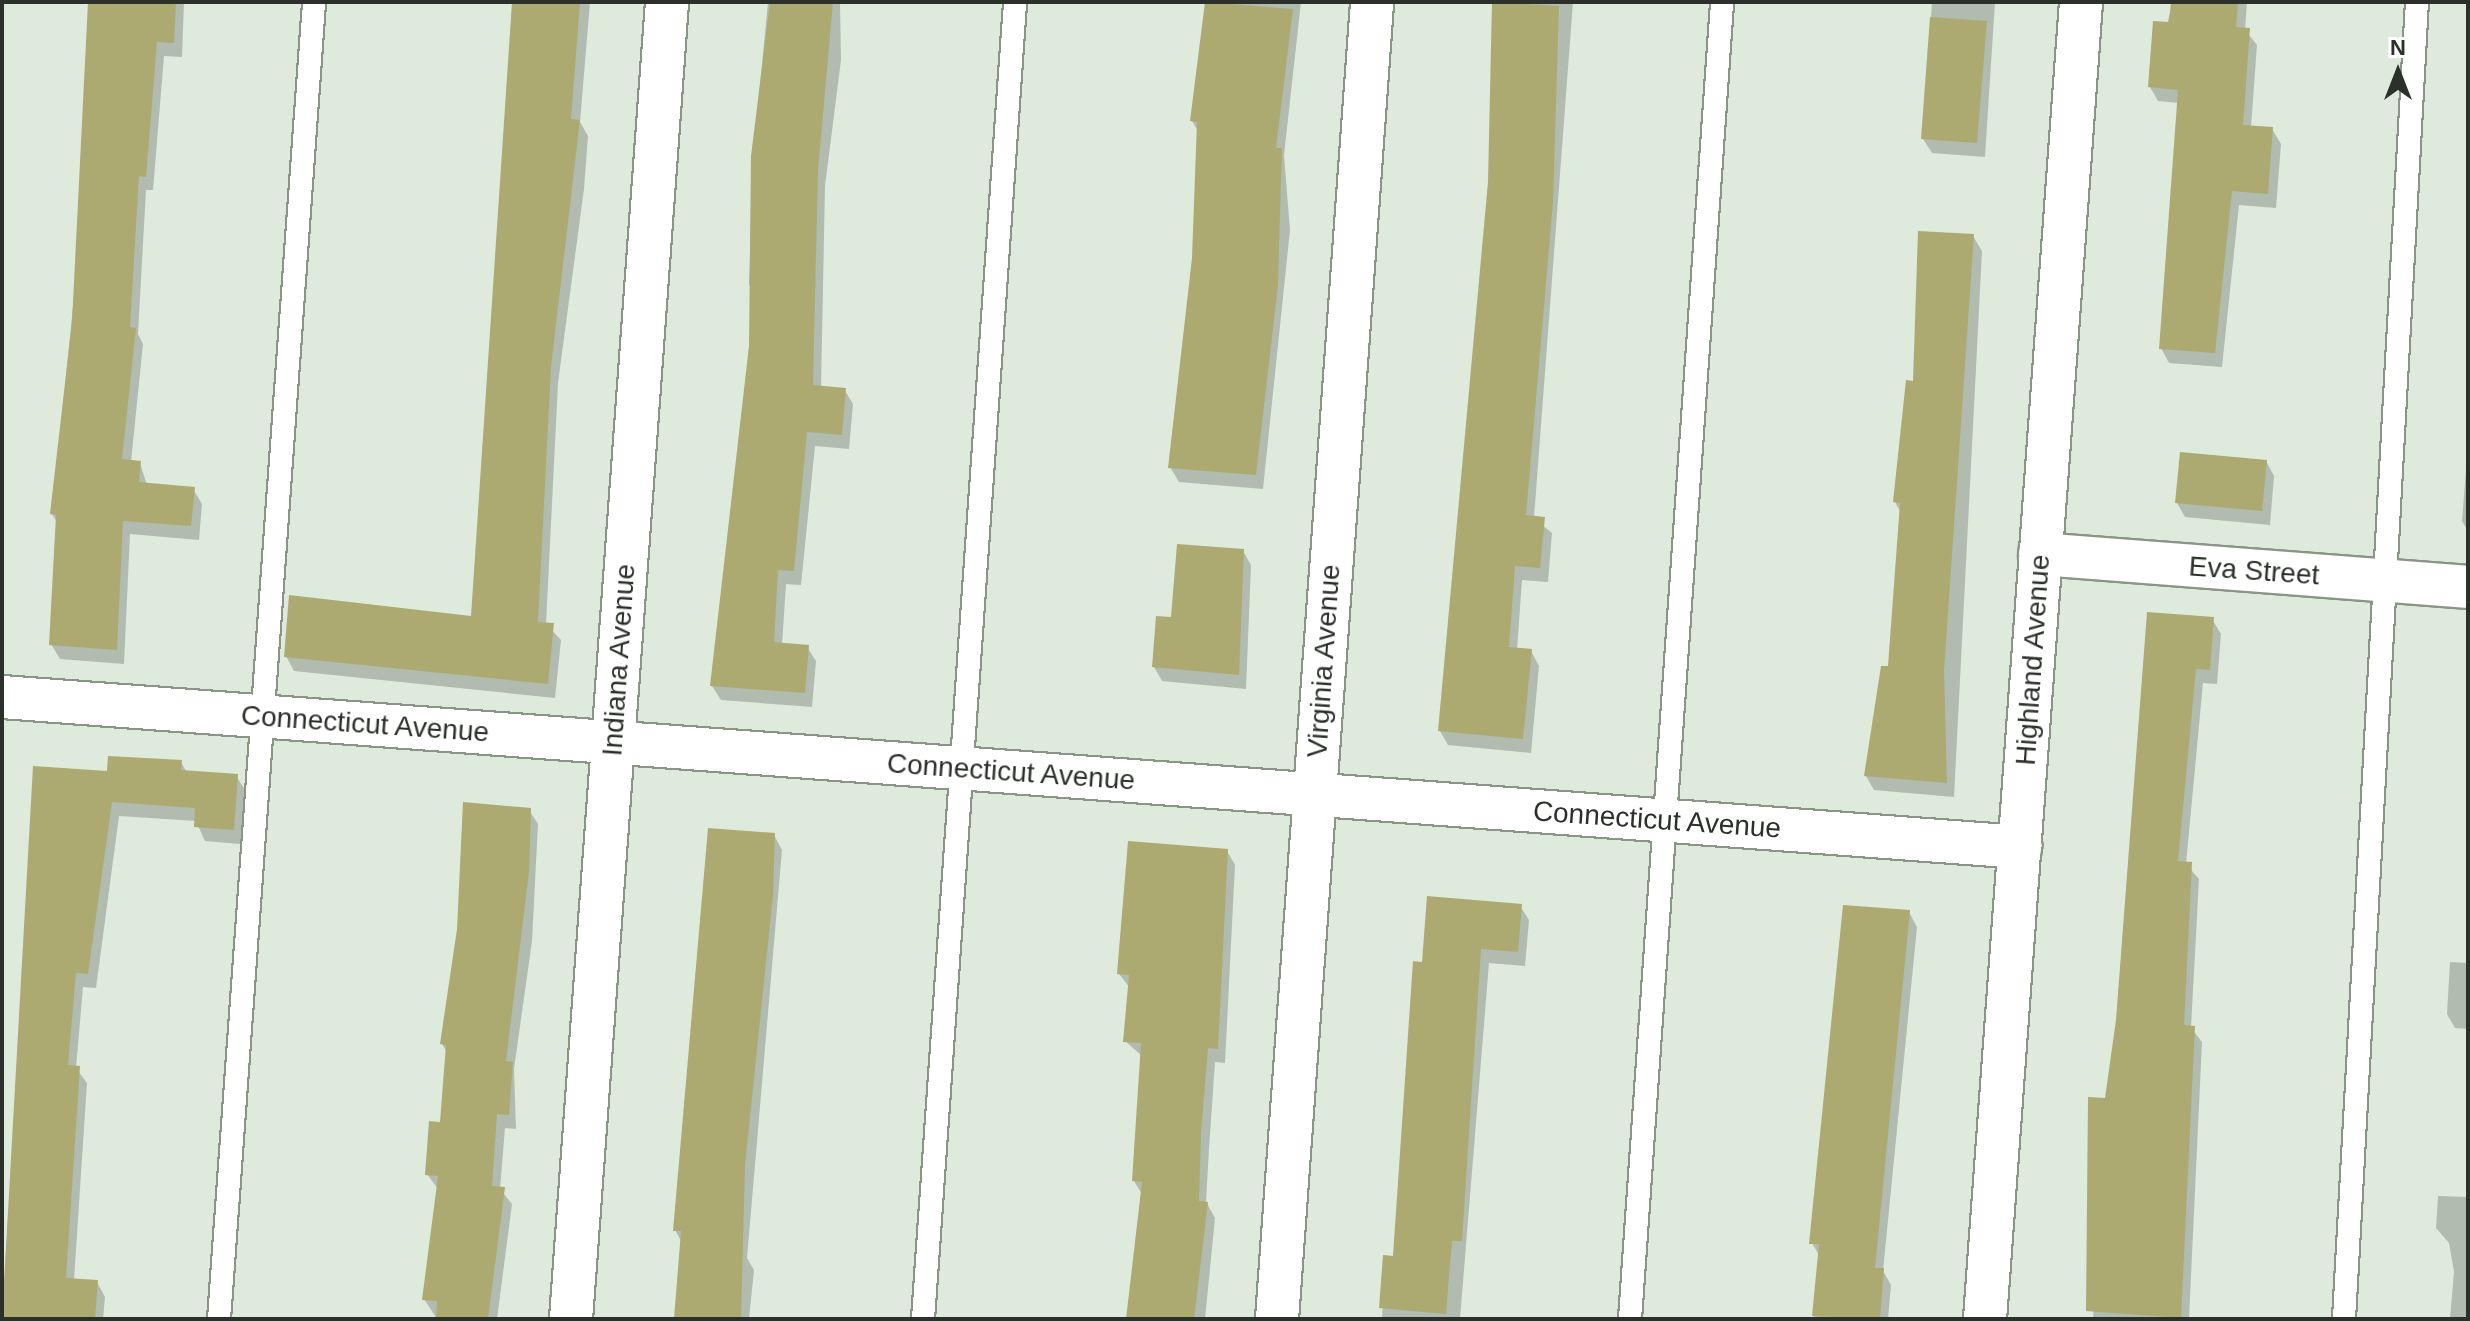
<!DOCTYPE html>
<html>
<head>
<meta charset="utf-8">
<style>
  body { margin:0 }
  #map { position:relative; width:2470px; height:1321px; overflow:hidden; background:#deeadc; font-family:Arial,sans-serif }
  div>[style] { position:absolute }
  [style*='--x'] { left:calc(var(--x)*1px); top:calc(var(--y)*1px); width:calc(var(--w)*1px); rotate:calc(var(--a)*1deg) }
  .shadow>* { inset:0; background:#0003 }
  .building>* { inset:0; background:#acaa71 }
  .roads { filter:drop-shadow(2px 0 #8a9587) drop-shadow(-2px 0 #8a9587) drop-shadow(0 2px #8a9587) drop-shadow(0 -2px #8a9587) }
  .service>* { height:22px; margin:-11px; padding:0 11px; transform-origin:11px; border-radius:11px; background:#fff }
  .minor>* { height:42px; margin:-21px; padding:0 21px; transform-origin:21px; border-radius:21px; background:#fff }
  span { translate:-50% -50%; white-space:nowrap; text-align:center; line-height:1.15; -webkit-text-stroke:8px #fff; paint-order:stroke }
  .street-label { font-size:28px; color:#2b302a }
  .frame { position:absolute; inset:0; border:4px solid #2b302a; pointer-events:none }
  .north { position:absolute; left:2358px; top:32px; width:80px; height:80px; -webkit-text-stroke:6px #fff; paint-order:stroke; rotate:0deg; font-size:22px; font-weight:700; line-height:32px; text-align:center; color:#2b302a }
  .north::after { content:''; display:block; margin:auto; width:28px; height:36px; background:#2b302a; clip-path:polygon(50% 0,100% 100%,50% 72%,0 100%) }
</style>
</head>
<body>
<div id="map">
  <div class="shadow">
    <div style="clip-path:polygon(90px 2px,184px 2px,182px 57px,164px 56px,153px 190px,146px 190px,138px 334px,143px 344px,131px 462px,140px 463px,147px 485px,193px 489px,202px 504px,199px 540px,130px 534px,124px 664px,60px 659px,51px 644px,58px 524px,52px 514px,79px 247px)"></div>
    <div style="clip-path:polygon(517px 2px,590px 2px,580px 122px,588px 136px,584px 189px,558px 383px,546px 624px,561px 640px,555px 698px,294px 671px,286px 656px,473px 618px)"></div>
    <div style="clip-path:polygon(768px 2px,840px 2px,841px 60px,825px 186px,821px 388px,844px 389px,853px 404px,849px 449px,815px 446px,801px 585px,786px 584px,782px 645px,807px 647px,816px 661px,812px 707px,721px 700px,712px 686px,755px 294px,749px 284px,753px 156px)"></div>
    <div style="clip-path:polygon(1206px 2px,1301px 2px,1284px 155px,1290px 230px,1263px 489px,1179px 482px,1170px 467px,1194px 258px,1198px 131px,1192px 121px)"></div>
    <div style="clip-path:polygon(1494px 2px,1573px 2px,1534px 518px,1552px 533px,1548px 582px,1522px 580px,1517px 650px,1531px 651px,1539px 666px,1531px 753px,1448px 745px,1440px 731px,1490px 182px)"></div>
    <div style="clip-path:polygon(1932px 2px,1995px 2px,1985px 157px,1932px 153px,1923px 139px)"></div>
    <div style="clip-path:polygon(2173px 2px,2247px 2px,2245px 30px,2257px 45px,2251px 127px,2272px 129px,2281px 144px,2276px 208px,2239px 205px,2222px 367px,2169px 363px,2161px 348px,2179px 103px,2158px 101px,2150px 87px)"></div>
    <div style="clip-path:polygon(1973px 236px,1982px 251px,1954px 797px,1874px 790px,1866px 776px,1889px 669px,1901px 513px,1895px 502px,1915px 383px)"></div>
    <div style="clip-path:polygon(2467px 457px,2468px 457px,2468px 531px,2462px 521px)"></div>
    <div style="clip-path:polygon(2266px 461px,2274px 476px,2270px 525px,2185px 517px,2177px 503px)"></div>
    <div style="clip-path:polygon(1243px 551px,1251px 565px,1246px 689px,1162px 681px,1154px 667px,1172px 619px)"></div>
    <div style="clip-path:polygon(2148px 614px,2212px 619px,2221px 634px,2217px 684px,2203px 683px,2186px 864px,2199px 879px,2191px 1028px,2202px 1042px,2189px 1319px,2093px 1319px)"></div>
    <div style="clip-path:polygon(181px 762px,187px 773px,236px 776px,245px 790px,241px 844px,205px 841px,196px 821px,119px 816px,96px 988px,83px 987px,76px 1068px,87px 1083px,74px 1280px,97px 1282px,105px 1297px,103px 1319px,2px 1319px,35px 768px,108px 774px)"></div>
    <div style="clip-path:polygon(529px 810px,538px 824px,532px 941px,514px 1069px,516px 1129px,505px 1128px,500px 1189px,512px 1204px,497px 1319px,437px 1319px,424px 1299px,438px 1189px,427px 1174px,442px 1124px,448px 1054px,442px 1044px)"></div>
    <div style="clip-path:polygon(774px 835px,782px 850px,747px 1258px,754px 1270px,749px 1319px,675px 1319px,682px 1243px,675px 1230px)"></div>
    <div style="clip-path:polygon(1227px 851px,1235px 865px,1225px 1063px,1215px 1062px,1209px 1149px,1206px 1202px,1215px 1218px,1205px 1319px,1131px 1319px,1143px 1196px,1134px 1181px,1142px 1056px,1125px 1041px,1130px 988px,1119px 974px)"></div>
    <div style="clip-path:polygon(1520px 906px,1529px 920px,1525px 966px,1489px 963px,1460px 1319px,1382px 1319px,1385px 1257px,1395px 1258px,1424px 964px)"></div>
    <div style="clip-path:polygon(1909px 912px,1917px 927px,1883px 1271px,1891px 1285px,1888px 1319px,1814px 1319px,1820px 1257px,1812px 1243px)"></div>
    <div style="clip-path:polygon(2450px 962px,2468px 963px,2468px 1029px,2455px 1028px,2447px 1014px)"></div>
    <div style="clip-path:polygon(2438px 1196px,2468px 1197px,2468px 1319px,2450px 1319px,2454px 1272px,2449px 1243px,2436px 1228px)"></div>
  </div>
  <div class="building">
    <div style="clip-path:polygon(88px 2px,176px 2px,174px 43px,157px 42px,146px 177px,139px 176px,130px 327px,136px 328px,122px 459px,141px 461px,139px 482px,195px 487px,191px 526px,123px 521px,117px 650px,49px 645px,56px 515px,50px 514px,72px 322px)"></div>
    <div style="clip-path:polygon(512px 2px,580px 2px,571px 119px,580px 120px,551px 367px,538px 622px,554px 623px,548px 684px,284px 657px,289px 595px,471px 616px)"></div>
    <div style="clip-path:polygon(770px 2px,833px 2px,818px 170px,813px 385px,846px 388px,842px 435px,807px 432px,794px 571px,778px 570px,774px 642px,809px 645px,805px 693px,710px 686px,749px 346px,751px 156px)"></div>
    <div style="clip-path:polygon(1205px 2px,1293px 9px,1276px 148px,1282px 148px,1278px 285px,1256px 475px,1168px 468px,1192px 258px,1197px 122px,1190px 121px)"></div>
    <div style="clip-path:polygon(1492px 2px,1559px 6px,1553px 202px,1526px 515px,1545px 517px,1540px 568px,1515px 566px,1509px 647px,1532px 649px,1523px 739px,1438px 731px,1488px 182px)"></div>
    <div style="clip-path:polygon(2171px 2px,2238px 2px,2236px 27px,2250px 28px,2243px 125px,2273px 127px,2268px 194px,2232px 191px,2215px 353px,2159px 349px,2178px 90px,2148px 87px,2153px 21px,2169px 22px)"></div>
    <div style="clip-path:polygon(1930px 17px,1987px 21px,1977px 143px,1921px 139px)"></div>
    <div style="clip-path:polygon(1918px 231px,1974px 234px,1944px 671px,1947px 783px,1864px 776px,1881px 666px,1888px 666px,1900px 503px,1893px 502px,1906px 380px,1913px 381px)"></div>
    <div style="clip-path:polygon(2180px 452px,2267px 460px,2262px 511px,2175px 503px)"></div>
    <div style="clip-path:polygon(1177px 544px,1244px 549px,1239px 675px,1152px 667px,1156px 616px,1171px 617px)"></div>
    <div style="clip-path:polygon(2147px 612px,2214px 617px,2210px 670px,2196px 669px,2178px 861px,2192px 862px,2184px 1025px,2195px 1026px,2181px 1318px,2086px 1311px,2088px 1097px,2105px 1098px,2116px 1020px)"></div>
    <div style="clip-path:polygon(108px 756px,182px 760px,181px 770px,238px 774px,234px 830px,194px 827px,195px 808px,112px 802px,88px 974px,76px 973px,68px 1065px,80px 1066px,66px 1278px,98px 1280px,95px 1319px,2px 1319px,33px 766px,107px 771px)"></div>
    <div style="clip-path:polygon(463px 802px,531px 808px,529px 872px,506px 1061px,513px 1062px,509px 1115px,497px 1114px,492px 1186px,505px 1187px,488px 1319px,436px 1319px,437px 1301px,422px 1300px,438px 1176px,425px 1175px,429px 1121px,440px 1122px,446px 1045px,440px 1044px,457px 929px)"></div>
    <div style="clip-path:polygon(708px 828px,775px 833px,773px 895px,745px 1165px,741px 1319px,674px 1319px,681px 1231px,673px 1231px)"></div>
    <div style="clip-path:polygon(1128px 841px,1228px 849px,1218px 1049px,1208px 1048px,1201px 1133px,1199px 1201px,1208px 1202px,1194px 1319px,1126px 1319px,1142px 1182px,1132px 1181px,1141px 1043px,1123px 1042px,1129px 975px,1117px 974px)"></div>
    <div style="clip-path:polygon(1427px 896px,1522px 904px,1518px 952px,1481px 949px,1462px 1241px,1452px 1241px,1446px 1314px,1379px 1308px,1383px 1255px,1393px 1256px,1413px 961px,1422px 962px)"></div>
    <div style="clip-path:polygon(1843px 905px,1910px 910px,1875px 1268px,1884px 1268px,1880px 1319px,1812px 1316px,1819px 1244px,1809px 1244px)"></div>
  </div>
  <div class="roads">
    <div class="service">
      <div style="--x:219;--y:1319;--w:1320;--a:-85.87"></div>
      <div style="--x:923;--y:1319;--w:1320;--a:-86"></div>
      <div style="--x:1630;--y:1319;--w:1320;--a:-86"></div>
      <div style="--x:2344;--y:1319;--w:1319;--a:-86.83"></div>
    </div>
    <div class="minor">
      <div style="--x:2040;--y:554;--w:429;--a:4.4"></div>
      <div style="--x:2;--y:697;--w:2024;--a:4.25"></div>
      <div style="--x:571;--y:1319;--w:1320;--a:-85.83"></div>
      <div style="--x:1277;--y:1319;--w:1320;--a:-85.87"></div>
      <div style="--x:1985;--y:1319;--w:1320;--a:-85.83"></div>
    </div>
  </div>
  <div class="street-label">
    <span style="left:2254px;top:571px;rotate:4deg">Eva Street</span>
    <span style="left:619px;top:660px;rotate:-86deg">Indiana Avenue</span>
    <span style="left:2033px;top:660px;rotate:-86deg">Highland Avenue</span>
    <span style="left:1324px;top:661px;rotate:-86deg">Virginia Avenue</span>
    <span style="left:365px;top:724px;rotate:4deg">Connecticut Avenue</span>
    <span style="left:1011px;top:772px;rotate:4deg">Connecticut Avenue</span>
    <span style="left:1657px;top:820px;rotate:4deg">Connecticut Avenue</span>
  </div>
  <div class="frame"></div>
  <div class="north">N</div>
</div>
</body>
</html>
